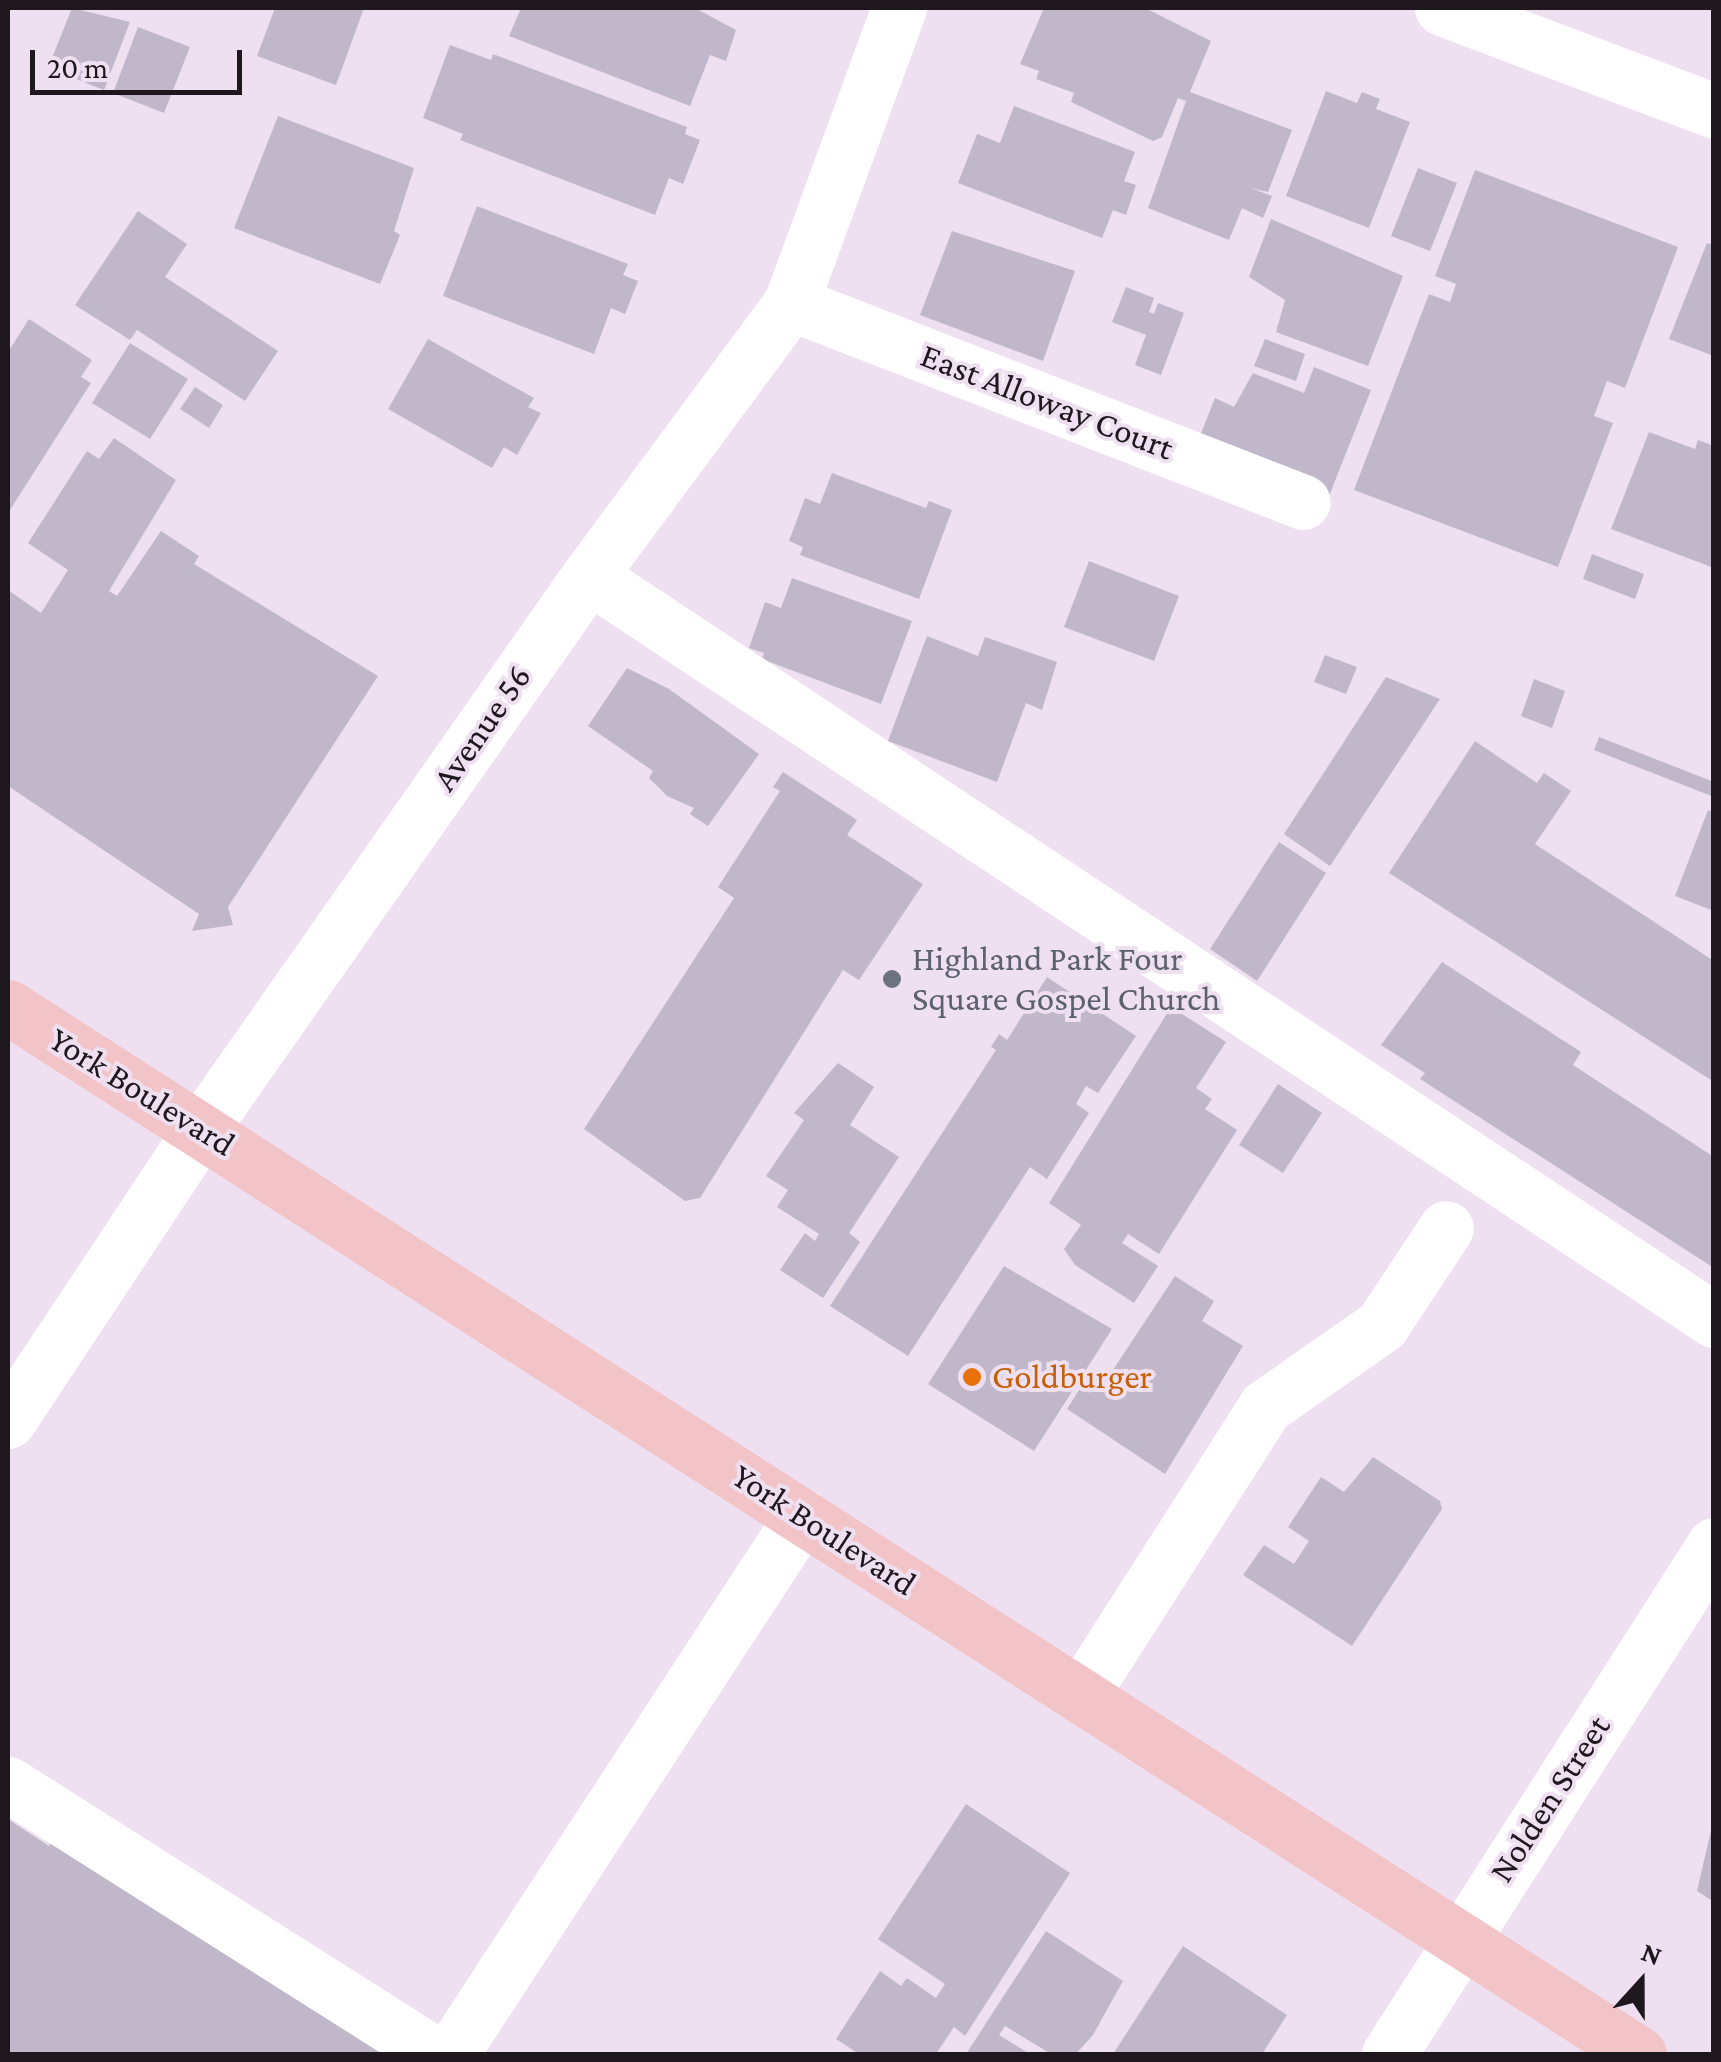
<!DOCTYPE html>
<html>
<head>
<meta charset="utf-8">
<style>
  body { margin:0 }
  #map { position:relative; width:1721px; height:2062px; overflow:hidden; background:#efe0f1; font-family:"Crimson Pro",serif }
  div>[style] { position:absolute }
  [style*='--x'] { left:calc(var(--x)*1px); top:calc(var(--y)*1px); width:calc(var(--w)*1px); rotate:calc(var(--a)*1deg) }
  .building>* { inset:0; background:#c0b7ca }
  .minor>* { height:55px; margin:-27.5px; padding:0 27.5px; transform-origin:27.5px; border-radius:27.5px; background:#fff }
  .major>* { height:55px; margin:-27.5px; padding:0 27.5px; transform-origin:27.5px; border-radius:27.5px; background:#f2c3c7 }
  .dots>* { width:28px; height:28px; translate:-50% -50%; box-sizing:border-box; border:5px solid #efe0f1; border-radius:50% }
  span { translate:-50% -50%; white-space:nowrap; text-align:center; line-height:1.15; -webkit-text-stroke:8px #efe0f1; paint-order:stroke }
  .street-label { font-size:35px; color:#1e181e }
  .worship-label { font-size:35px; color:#5b616d }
  .left { translate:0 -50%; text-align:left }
  .food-label { font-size:35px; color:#c56008 }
  .frame { position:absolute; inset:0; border:10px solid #1e181e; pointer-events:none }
  .north { position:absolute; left:1591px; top:1932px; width:100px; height:100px; -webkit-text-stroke:8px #efe0f1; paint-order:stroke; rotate:21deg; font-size:28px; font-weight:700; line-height:40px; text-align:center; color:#1e181e }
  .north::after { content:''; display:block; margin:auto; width:35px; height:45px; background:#1e181e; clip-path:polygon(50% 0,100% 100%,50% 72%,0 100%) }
  .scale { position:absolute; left:30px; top:50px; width:212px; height:45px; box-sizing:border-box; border:5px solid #1e181e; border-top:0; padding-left:12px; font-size:30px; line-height:35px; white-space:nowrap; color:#1e181e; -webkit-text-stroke:8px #efe0f1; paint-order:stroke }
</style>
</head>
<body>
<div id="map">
  <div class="building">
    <div style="clip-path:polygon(72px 8px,130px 22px,104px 90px,48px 68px)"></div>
    <div style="clip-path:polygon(275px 8px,364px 8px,336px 85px,257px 56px)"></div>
    <div style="clip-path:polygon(521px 8px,695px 8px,736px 30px,726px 61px,710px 55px,690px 106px,509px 36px)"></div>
    <div style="clip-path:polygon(1044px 8px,1145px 8px,1211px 41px,1190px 92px,1292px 130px,1268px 192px,1251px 188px,1272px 196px,1263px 218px,1242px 208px,1229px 240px,1148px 208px,1186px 101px,1178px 98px,1162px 137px,1153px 141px,1071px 102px,1074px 93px,1036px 79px,1039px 71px,1020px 64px)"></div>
    <div style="clip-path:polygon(138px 27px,190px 47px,164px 113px,113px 93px)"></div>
    <div style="clip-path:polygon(450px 45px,491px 60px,493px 54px,687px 127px,685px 134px,700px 140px,683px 184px,669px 178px,655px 215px,460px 140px,463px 134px,423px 118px)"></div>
    <div style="clip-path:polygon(1326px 91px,1357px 103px,1362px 92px,1380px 99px,1376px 109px,1410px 122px,1369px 228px,1286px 196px)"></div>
    <div style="clip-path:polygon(1014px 106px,1135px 152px,1124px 181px,1136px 185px,1126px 215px,1113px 210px,1102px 238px,958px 183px,977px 134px,1000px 143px)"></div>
    <div style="clip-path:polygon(278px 116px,414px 168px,394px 231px,400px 235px,380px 284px,234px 228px)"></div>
    <div style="clip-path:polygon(1418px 168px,1457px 183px,1430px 251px,1391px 236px)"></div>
    <div style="clip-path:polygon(1475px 170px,1678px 247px,1625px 388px,1607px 381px,1594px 416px,1613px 423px,1558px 567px,1354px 490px,1429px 294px,1450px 302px,1456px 284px,1435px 276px)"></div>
    <div style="clip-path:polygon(477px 206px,628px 264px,623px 275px,638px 281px,625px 314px,611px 308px,594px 354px,443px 296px)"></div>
    <div style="clip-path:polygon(138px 211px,187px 244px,165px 277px,278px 351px,245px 401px,137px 330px,130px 340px,75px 305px)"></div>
    <div style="clip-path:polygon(1271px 219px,1403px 276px,1368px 366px,1276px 332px,1285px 300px,1249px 277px)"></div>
    <div style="clip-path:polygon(952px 231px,1075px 271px,1043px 361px,920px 315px)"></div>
    <div style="clip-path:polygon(1707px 243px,1714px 245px,1714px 356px,1669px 339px)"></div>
    <div style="clip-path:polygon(1126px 287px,1154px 298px,1149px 312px,1154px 314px,1158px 303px,1184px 313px,1161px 375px,1135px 365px,1146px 335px,1112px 322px)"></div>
    <div style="clip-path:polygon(29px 319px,92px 360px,81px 377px,91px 383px,8px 513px,8px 352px)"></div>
    <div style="clip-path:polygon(428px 339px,534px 398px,528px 407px,541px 413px,517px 455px,504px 447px,492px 468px,388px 409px)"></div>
    <div style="clip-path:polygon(1265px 339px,1305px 354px,1296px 381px,1254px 366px)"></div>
    <div style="clip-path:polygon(130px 343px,188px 379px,150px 439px,92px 403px)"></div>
    <div style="clip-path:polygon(1314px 367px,1371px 390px,1329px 496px,1196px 446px,1215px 398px,1234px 407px,1253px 373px,1304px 393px)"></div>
    <div style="clip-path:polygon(195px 387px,223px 405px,209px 428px,180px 409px)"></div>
    <div style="clip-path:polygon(1649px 432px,1695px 449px,1698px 440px,1714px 446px,1714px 568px,1611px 529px)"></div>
    <div style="clip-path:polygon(114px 438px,176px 480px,109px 591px,117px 596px,161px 531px,199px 556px,194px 564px,378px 676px,228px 907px,233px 925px,192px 931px,199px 914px,8px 786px,8px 590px,41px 613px,68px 570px,28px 543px,87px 451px,99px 459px)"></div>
    <div style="clip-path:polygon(832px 473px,926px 508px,929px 501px,952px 510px,919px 599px,800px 555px,803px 547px,789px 541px,805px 498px,820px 504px)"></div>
    <div style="clip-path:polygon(1592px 554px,1644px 574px,1635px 599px,1583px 579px)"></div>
    <div style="clip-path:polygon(1089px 561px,1179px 596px,1154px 661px,1064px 627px)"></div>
    <div style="clip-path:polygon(792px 578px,912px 621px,881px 704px,762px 659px,764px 653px,749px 648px,765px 602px,781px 608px)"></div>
    <div style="clip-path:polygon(927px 636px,978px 656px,985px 637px,1057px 662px,1042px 710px,1026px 703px,997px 782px,888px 741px)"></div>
    <div style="clip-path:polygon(1325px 655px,1357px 667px,1346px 694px,1314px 682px)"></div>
    <div style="clip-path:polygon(627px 668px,669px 689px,759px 754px,708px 826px,690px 814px,694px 808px,667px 796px,649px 778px,653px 771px,588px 726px)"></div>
    <div style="clip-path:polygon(1386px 677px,1440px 699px,1330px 866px,1284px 834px)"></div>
    <div style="clip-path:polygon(1534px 679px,1565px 691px,1552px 728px,1521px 716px)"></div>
    <div style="clip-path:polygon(1599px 737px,1714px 782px,1714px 797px,1594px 750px)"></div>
    <div style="clip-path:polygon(1475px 741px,1537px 783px,1544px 773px,1571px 791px,1535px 844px,1714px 961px,1714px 1082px,1389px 873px)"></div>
    <div style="clip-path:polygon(783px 772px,857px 820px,847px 835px,923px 884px,859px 980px,843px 970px,700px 1198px,685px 1201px,584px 1129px,734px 898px,718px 887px,780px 791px,773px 787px)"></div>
    <div style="clip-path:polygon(1708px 810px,1714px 813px,1714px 911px,1675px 896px)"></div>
    <div style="clip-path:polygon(1279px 842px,1326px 873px,1257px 981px,1210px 949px)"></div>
    <div style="clip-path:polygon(1442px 962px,1581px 1052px,1573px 1065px,1714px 1157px,1714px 1268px,1420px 1079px,1425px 1073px,1381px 1045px)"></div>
    <div style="clip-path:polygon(1047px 977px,1136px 1036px,1098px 1093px,1086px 1086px,1076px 1104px,1089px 1113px,1047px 1179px,1030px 1167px,908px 1356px,830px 1306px,996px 1050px,991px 1047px,999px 1034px,1007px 1040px)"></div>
    <div style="clip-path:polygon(1171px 1007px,1226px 1042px,1196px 1088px,1212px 1099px,1205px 1109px,1237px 1130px,1159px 1254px,1128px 1234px,1122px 1243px,1158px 1266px,1134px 1303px,1075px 1265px,1064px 1249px,1081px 1225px,1049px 1203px)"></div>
    <div style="clip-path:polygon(838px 1063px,874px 1087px,850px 1125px,899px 1157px,849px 1233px,860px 1242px,823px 1298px,780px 1270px,805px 1233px,815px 1241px,819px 1234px,777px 1207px,788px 1190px,766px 1176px,804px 1120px,794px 1113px)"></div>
    <div style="clip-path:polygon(1278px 1084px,1322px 1113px,1283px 1173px,1239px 1145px)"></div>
    <div style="clip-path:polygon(1004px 1266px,1112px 1329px,1034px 1451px,928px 1384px)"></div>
    <div style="clip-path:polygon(1175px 1276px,1214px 1301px,1202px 1321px,1243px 1346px,1165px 1474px,1067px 1409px,1088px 1376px,1103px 1385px)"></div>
    <div style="clip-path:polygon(1373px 1457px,1440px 1501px,1442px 1509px,1352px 1646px,1243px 1575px,1264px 1545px,1294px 1564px,1309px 1541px,1288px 1527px,1321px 1477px,1344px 1492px)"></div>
    <div style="clip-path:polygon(966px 1804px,1070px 1873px,965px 2036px,954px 2027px,936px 2054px,859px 2054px,836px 2039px,880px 1971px,901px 1986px,907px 1978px,936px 1998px,945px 1984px,878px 1939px)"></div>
    <div style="clip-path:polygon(8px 1819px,49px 1846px,55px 1835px,394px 2054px,8px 2054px)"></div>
    <div style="clip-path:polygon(1712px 1826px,1714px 1826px,1714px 1902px,1697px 1891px)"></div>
    <div style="clip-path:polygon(1046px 1931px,1123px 1981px,1093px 2035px,1076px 2054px,1051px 2054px,1005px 2026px,999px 2035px,1030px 2054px,966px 2054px)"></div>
    <div style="clip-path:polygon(1183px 1946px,1287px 2015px,1262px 2054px,1113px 2054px)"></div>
  </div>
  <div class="minor">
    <div style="--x:1442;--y:8;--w:291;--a:20.7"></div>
    <div style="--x:791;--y:303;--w:549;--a:21.24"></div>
    <div style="--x:589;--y:576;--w:1349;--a:33.48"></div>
    <div style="--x:8;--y:1421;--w:350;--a:-56.5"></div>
    <div style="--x:201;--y:1129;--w:676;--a:-54.95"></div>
    <div style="--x:589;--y:576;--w:340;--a:-53.5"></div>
    <div style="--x:791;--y:303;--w:314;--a:-69.9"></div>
    <div style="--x:1081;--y:1695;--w:342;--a:-57.4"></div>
    <div style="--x:1265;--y:1407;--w:143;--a:-35"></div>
    <div style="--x:1382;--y:1325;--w:116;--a:-56.6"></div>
    <div style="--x:8;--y:1784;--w:504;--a:32.37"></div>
    <div style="--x:451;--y:2054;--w:642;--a:-56.88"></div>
    <div style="--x:1389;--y:2054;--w:604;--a:-57.44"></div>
  </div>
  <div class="major">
    <div style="--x:8;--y:1007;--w:1938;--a:32.7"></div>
  </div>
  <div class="dots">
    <div style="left:892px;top:979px;background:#6b7280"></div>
    <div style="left:972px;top:1377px;background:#e8710a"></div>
  </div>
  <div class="street-label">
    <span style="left:1047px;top:402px;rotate:21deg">East Alloway Court</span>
    <span style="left:482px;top:728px;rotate:-55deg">Avenue 56</span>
    <span style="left:142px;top:1092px;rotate:32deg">York Boulevard</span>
    <span style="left:824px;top:1530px;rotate:33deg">York Boulevard</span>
    <span style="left:1550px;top:1799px;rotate:-57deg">Nolden Street</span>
  </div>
  <div class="worship-label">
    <span class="left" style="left:912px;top:979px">Highland Park Four<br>Square Gospel Church</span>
  </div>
  <div class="food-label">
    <span class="left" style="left:992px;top:1377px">Goldburger</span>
  </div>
  <div class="frame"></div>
  <div class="north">N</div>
  <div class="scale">20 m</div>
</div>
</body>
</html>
